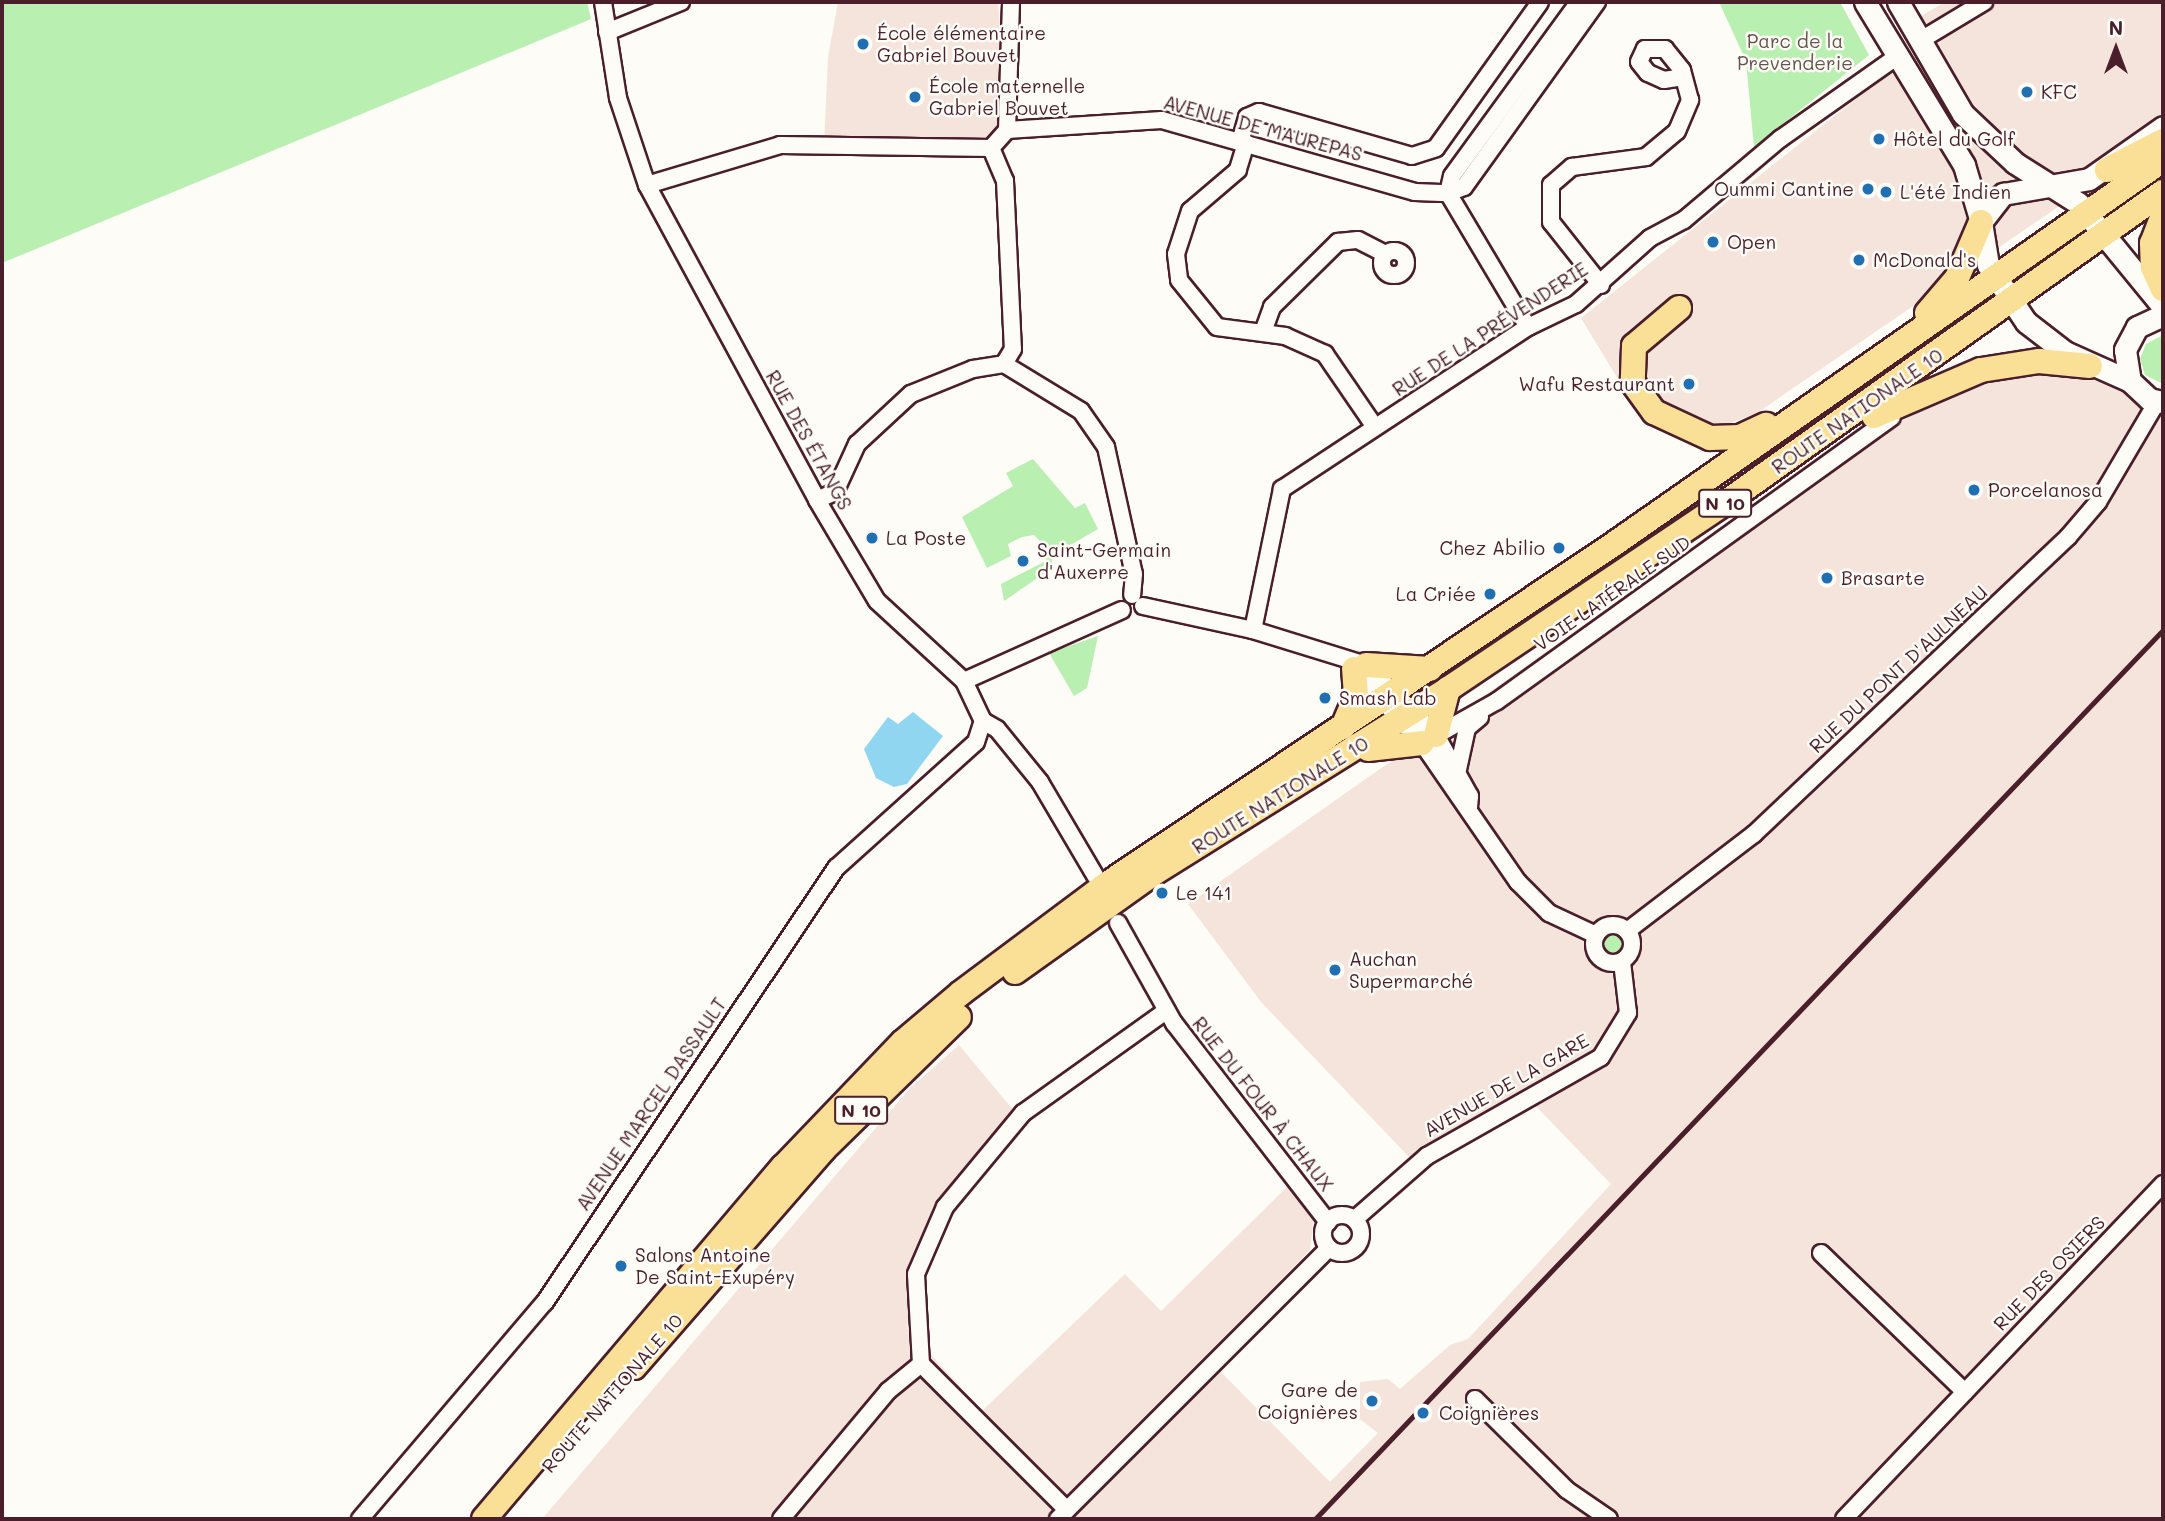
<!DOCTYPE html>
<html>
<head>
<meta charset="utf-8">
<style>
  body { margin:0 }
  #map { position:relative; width:2165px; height:1521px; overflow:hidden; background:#fdfcf7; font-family:Mali,sans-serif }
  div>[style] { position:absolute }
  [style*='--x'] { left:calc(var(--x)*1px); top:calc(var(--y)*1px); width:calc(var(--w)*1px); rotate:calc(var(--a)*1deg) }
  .built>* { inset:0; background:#f5e4db }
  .green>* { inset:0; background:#b9efb1 }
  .round { border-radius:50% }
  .water>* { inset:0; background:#90d6f1 }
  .roads { filter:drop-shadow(2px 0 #4a1f2b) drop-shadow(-2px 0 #4a1f2b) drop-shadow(0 2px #4a1f2b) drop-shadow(0 -2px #4a1f2b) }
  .street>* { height:16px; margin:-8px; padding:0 8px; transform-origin:8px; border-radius:8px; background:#fdfcf7 }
  .street>.ring { margin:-8px; padding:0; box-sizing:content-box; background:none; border:16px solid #fdfcf7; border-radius:50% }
  .secondary>* { height:21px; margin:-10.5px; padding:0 10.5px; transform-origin:10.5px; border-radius:10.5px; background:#fdfcf7 }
  .primary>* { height:24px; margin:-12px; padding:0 12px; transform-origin:12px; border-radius:12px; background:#fadf96 }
  .rail>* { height:4.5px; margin:-2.25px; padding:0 2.25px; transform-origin:2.25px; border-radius:2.25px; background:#4a1f2b }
  .dots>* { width:19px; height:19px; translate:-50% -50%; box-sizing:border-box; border:4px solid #fdfcf7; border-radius:50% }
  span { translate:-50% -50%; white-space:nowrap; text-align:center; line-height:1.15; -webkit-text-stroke:5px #fdfcf7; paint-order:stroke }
  .shield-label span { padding:2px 5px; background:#fdfcf7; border:2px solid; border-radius:5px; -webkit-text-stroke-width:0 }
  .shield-label { font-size:18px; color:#4a1f2b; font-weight:700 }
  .poi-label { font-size:19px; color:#4a1f2b }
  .left { translate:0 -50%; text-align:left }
  .right { translate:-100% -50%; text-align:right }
  .park-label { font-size:19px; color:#66534c }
  .street-label { font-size:19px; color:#4a1f2b }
  .frame { position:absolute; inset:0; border:4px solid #4a1f2b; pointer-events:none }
  .north { position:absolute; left:2081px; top:14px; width:70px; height:70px; -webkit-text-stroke:5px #fdfcf7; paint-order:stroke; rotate:0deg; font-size:19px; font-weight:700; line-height:28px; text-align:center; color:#4a1f2b }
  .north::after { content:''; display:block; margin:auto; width:24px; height:32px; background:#4a1f2b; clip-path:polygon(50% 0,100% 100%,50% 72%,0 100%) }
</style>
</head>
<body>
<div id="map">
  <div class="built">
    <div style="clip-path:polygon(838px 2px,998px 2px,1007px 130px,998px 145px,824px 146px,828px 57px)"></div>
    <div style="clip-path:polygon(1945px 2px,2163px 2px,2163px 135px,1757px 413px,1682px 441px,1642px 419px,1581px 318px,1882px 78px,1941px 42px,1921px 16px)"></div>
    <div style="clip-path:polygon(2071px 375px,2163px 397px,2163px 1519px,542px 1519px,910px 1088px,959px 1045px,1014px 1111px,930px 1219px,914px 1255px,907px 1328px,982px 1411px,1125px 1274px,1161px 1311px,1291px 1183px,1314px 1215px,1310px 1250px,1206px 1357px,1330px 1482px,1378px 1433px,1360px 1419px,1360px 1382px,1388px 1379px,1400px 1389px,1450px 1345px,1468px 1339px,1611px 1184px,1521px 1091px,1409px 1157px,1261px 1002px,1188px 904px,1795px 477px,1950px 396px,2011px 376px)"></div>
  </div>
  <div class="green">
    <div style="clip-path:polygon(2px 2px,587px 2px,591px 19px,2px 263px)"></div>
    <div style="clip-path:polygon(1719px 2px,1840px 2px,1869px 55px,1754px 147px,1746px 61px)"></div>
    <div style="clip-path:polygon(2163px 335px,2163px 384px,2145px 375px,2140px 359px,2146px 344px)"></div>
    <div style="clip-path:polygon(1033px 459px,1075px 508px,1085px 503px,1098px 529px,1052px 556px,1052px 568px,1004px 601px,1001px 584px,1046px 561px,1045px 546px,1034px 535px,1022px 537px,1008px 544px,1011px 556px,987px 568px,962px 517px,1013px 486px,1006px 473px)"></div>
    <div style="clip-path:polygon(1098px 636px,1087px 688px,1074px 696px,1049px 653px)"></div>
    <div class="round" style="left:1603px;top:934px;width:20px;height:20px"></div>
  </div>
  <div class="water">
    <div style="clip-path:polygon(913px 712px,943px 736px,907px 784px,894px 787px,876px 778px,864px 749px,888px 717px,898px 724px)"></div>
  </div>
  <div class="roads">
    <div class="street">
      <div style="--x:603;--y:2;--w:97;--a:81.1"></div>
      <div style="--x:618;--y:98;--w:92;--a:71.6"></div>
      <div style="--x:647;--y:185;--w:358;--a:61.6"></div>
      <div style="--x:817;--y:500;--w:117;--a:59.3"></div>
      <div style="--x:877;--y:601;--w:118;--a:42.6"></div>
      <div style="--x:964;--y:681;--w:44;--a:64.6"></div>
      <div style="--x:983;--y:721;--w:16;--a:30"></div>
      <div style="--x:997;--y:729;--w:68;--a:50.9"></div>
      <div style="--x:1040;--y:782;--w:110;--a:59.5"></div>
      <div style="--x:607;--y:32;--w:80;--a:-22.1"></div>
      <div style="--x:1921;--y:40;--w:74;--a:-31.1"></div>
      <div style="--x:1007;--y:130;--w:155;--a:-3.7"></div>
      <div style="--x:1162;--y:120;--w:263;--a:15.9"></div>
      <div style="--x:1415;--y:192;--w:33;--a:2"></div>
      <div style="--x:1448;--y:193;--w:17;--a:-21"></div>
      <div style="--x:1464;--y:187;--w:228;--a:-54.3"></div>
      <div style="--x:1240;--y:142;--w:26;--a:-74"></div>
      <div style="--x:1247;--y:117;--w:13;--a:-23"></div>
      <div style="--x:1259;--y:112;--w:159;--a:16"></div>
      <div style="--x:1412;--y:156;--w:25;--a:-18"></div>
      <div style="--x:1436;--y:148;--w:179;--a:-54.5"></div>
      <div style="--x:1246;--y:143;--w:28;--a:107"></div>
      <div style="--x:1238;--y:170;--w:63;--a:139.5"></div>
      <div style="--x:1190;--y:211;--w:45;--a:108"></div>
      <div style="--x:1176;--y:254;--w:26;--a:83"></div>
      <div style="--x:1179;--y:280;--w:60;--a:51"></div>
      <div style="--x:1217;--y:327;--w:69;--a:7.5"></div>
      <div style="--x:1285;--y:336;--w:44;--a:24.2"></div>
      <div style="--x:1325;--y:354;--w:88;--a:55.6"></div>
      <div style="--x:991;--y:148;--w:36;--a:67"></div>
      <div style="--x:1005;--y:181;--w:168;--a:87.3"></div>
      <div style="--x:1013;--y:349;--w:17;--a:121"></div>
      <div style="--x:647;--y:185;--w:139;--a:-16.7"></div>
      <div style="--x:780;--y:145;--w:211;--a:0.8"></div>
      <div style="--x:991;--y:148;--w:24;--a:-48"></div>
      <div style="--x:1007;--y:130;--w:128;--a:-88.2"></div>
      <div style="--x:1448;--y:193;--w:17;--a:-77"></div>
      <div style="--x:1452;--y:176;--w:215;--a:-53.9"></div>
      <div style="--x:1448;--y:193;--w:156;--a:59.2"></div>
      <div class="ring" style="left:1382px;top:251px;width:8px;height:8px"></div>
      <div style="--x:1601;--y:285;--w:80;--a:-128.4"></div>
      <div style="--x:1551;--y:222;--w:37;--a:-90"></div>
      <div style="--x:1551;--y:185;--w:28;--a:-41"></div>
      <div style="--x:1572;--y:167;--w:75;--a:-7.7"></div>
      <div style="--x:1646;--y:157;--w:40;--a:-40"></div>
      <div style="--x:1677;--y:131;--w:34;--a:-67"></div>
      <div style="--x:1690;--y:100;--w:31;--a:-105"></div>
      <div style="--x:1682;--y:70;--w:27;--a:-129"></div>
      <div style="--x:1665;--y:49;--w:20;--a:180"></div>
      <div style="--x:1645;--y:49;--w:14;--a:115"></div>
      <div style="--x:1639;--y:62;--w:14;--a:51"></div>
      <div style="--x:1648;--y:73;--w:17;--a:24"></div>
      <div style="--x:1664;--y:80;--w:19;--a:-9"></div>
      <div style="--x:1263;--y:332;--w:27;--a:-70"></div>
      <div style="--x:1272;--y:307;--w:93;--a:-44.6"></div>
      <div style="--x:1338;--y:242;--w:20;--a:-6"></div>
      <div style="--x:1358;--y:240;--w:31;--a:27"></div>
      <div style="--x:1004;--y:364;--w:90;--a:31.4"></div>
      <div style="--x:1081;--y:411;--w:44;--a:55.2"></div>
      <div style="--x:1106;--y:447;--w:130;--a:77.6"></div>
      <div style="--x:1134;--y:574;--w:21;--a:95"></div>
      <div style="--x:817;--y:500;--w:20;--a:-24"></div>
      <div style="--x:835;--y:492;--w:53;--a:-65.4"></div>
      <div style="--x:857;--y:444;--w:74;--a:-42.8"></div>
      <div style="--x:911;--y:394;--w:67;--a:-22"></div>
      <div style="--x:973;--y:369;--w:31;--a:-9"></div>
      <div style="--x:1143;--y:606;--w:113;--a:12.3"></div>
      <div style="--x:1253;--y:630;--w:118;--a:17.2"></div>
      <div style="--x:1366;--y:665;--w:99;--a:45"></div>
      <div style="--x:1436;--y:735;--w:70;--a:60.9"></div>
      <div style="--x:1470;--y:796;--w:11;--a:95"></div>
      <div style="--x:1253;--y:630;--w:144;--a:-78.4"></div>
      <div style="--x:1282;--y:489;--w:295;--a:-33.4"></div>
      <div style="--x:1528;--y:327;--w:53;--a:-25.6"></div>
      <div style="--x:1576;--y:304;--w:99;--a:-41.7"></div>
      <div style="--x:1650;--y:238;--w:38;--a:-28"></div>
      <div style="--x:1684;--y:220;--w:126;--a:-40.2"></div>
      <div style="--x:1780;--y:139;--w:141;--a:-35.2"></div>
      <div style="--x:1355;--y:671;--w:98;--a:47.1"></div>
      <div style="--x:1422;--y:743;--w:169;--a:55.4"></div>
      <div style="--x:1518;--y:882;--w:44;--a:45"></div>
      <div style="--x:1549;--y:913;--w:52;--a:25.1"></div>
      <div style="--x:964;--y:681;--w:173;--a:-24.2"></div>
      <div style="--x:1435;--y:736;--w:71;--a:-29.4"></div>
      <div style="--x:1497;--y:701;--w:486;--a:-35.7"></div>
      <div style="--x:1457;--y:774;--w:47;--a:-77.7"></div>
      <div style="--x:1467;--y:728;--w:17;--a:-40"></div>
      <div style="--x:1118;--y:923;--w:115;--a:60.8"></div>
      <div style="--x:1174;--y:1023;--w:252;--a:52.3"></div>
      <div class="ring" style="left:1594px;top:925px;width:22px;height:22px"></div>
      <div style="--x:1627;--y:931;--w:160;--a:-37.4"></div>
      <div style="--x:1754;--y:834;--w:432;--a:-43.4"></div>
      <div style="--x:2068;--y:537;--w:46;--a:-49.4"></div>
      <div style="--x:2098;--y:502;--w:116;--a:-59.5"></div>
      <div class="ring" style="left:1323px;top:1215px;width:22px;height:22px"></div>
      <div style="--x:1355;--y:1219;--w:96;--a:-41.2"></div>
      <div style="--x:1427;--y:1156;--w:200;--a:-29.6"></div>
      <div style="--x:1601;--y:1057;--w:52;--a:-58.5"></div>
      <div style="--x:1628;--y:1013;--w:51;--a:-96.7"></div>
      <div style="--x:1821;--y:1253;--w:200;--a:44"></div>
      <div style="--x:921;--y:1364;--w:90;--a:-93.2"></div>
      <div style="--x:916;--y:1274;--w:73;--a:-66.6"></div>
      <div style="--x:945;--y:1207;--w:122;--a:-50.3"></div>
      <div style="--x:1023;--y:1113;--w:176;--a:-35.5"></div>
      <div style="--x:1475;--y:1399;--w:129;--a:44.7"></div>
      <div style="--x:1567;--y:1490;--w:51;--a:34.6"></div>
      <div style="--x:360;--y:1519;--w:285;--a:-49.6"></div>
      <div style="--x:545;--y:1302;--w:523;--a:-56.16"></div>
      <div style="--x:836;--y:868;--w:188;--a:-42"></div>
      <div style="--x:976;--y:742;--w:22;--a:-72"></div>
      <div style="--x:781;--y:1519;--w:167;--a:-50.1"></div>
      <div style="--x:888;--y:1391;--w:43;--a:-39.3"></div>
      <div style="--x:921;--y:1364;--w:206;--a:45"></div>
      <div style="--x:1058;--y:1519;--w:383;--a:-45"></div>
      <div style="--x:1844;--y:1519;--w:463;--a:-46.4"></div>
    </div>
    <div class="secondary">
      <div style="--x:1865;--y:2;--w:191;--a:58.7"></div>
      <div style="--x:1964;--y:165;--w:59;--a:73.4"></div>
      <div style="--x:1898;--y:2;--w:129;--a:59.9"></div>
      <div style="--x:1963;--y:114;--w:71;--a:43.3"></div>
      <div style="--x:2015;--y:163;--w:75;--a:32.4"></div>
      <div style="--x:2078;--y:203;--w:134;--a:50.7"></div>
      <div style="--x:2163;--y:315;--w:29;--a:155"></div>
      <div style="--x:2137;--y:327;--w:26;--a:118"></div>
      <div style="--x:2125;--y:350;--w:31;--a:81"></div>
      <div style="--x:2130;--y:381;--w:26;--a:43"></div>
      <div style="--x:2149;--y:399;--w:14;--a:12"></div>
      <div style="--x:2130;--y:381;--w:71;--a:-156"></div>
      <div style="--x:2065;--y:352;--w:49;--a:-142.4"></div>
      <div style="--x:2026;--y:322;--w:69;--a:-123.7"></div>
      <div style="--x:1988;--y:265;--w:44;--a:-99.2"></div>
      <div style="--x:1981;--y:222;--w:36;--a:-52"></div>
      <div style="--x:2003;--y:194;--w:87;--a:-9.9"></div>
      <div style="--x:2089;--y:179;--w:90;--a:-35.1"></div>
    </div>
    <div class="primary">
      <div style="--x:2107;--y:170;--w:63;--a:-27.4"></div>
      <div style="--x:2163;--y:215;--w:30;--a:111"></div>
      <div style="--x:2152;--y:243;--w:24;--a:88"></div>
      <div style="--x:2153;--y:267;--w:24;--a:66"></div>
      <div style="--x:1679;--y:308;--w:59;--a:139.8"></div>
      <div style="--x:1634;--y:346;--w:37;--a:92"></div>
      <div style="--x:1633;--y:383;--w:36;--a:54"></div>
      <div style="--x:1654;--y:412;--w:62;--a:24.9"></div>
      <div style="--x:1710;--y:438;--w:30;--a:-2"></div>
      <div style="--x:1740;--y:437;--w:29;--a:-25"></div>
      <div style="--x:1927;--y:313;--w:46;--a:-49.4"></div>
      <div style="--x:1957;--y:278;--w:61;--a:-66.8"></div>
      <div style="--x:1874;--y:416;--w:116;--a:-23.3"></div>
      <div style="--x:1981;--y:370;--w:59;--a:-8.8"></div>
      <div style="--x:2039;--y:361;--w:51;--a:5.6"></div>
      <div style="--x:1366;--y:665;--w:64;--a:3.6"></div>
      <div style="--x:1343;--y:727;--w:34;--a:-67"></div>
      <div style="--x:1356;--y:696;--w:27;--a:-94"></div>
      <div style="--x:1436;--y:735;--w:48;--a:-75.4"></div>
      <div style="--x:1368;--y:749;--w:54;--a:-6.3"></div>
      <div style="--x:1015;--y:972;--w:171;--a:-35.5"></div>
      <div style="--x:1154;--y:873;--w:347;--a:-32"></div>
      <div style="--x:1448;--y:689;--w:330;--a:-33.9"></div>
      <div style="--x:1722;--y:505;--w:541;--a:-35.37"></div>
      <div style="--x:634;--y:1367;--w:288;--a:-48.9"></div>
      <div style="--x:823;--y:1150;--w:190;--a:-44.4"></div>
      <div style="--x:484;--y:1519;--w:462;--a:-49.7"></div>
      <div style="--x:783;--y:1167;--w:173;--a:-46.2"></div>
      <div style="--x:903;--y:1042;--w:76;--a:-40.2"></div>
      <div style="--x:961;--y:993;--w:179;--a:-36.8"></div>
      <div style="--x:1104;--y:886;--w:614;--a:-33.85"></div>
      <div style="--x:1614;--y:544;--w:670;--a:-34.97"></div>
    </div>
  </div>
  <div class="rail">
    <div style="--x:1315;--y:1519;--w:1229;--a:-46.35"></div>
  </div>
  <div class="dots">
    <div style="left:863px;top:44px;background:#1f6fb2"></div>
    <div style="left:2027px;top:92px;background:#1f6fb2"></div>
    <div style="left:915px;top:97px;background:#1f6fb2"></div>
    <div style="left:1879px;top:139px;background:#1f6fb2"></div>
    <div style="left:1868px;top:189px;background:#1f6fb2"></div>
    <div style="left:1886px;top:192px;background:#1f6fb2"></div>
    <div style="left:1713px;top:242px;background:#1f6fb2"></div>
    <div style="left:1859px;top:260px;background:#1f6fb2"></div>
    <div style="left:1689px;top:384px;background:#1f6fb2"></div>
    <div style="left:1974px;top:490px;background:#1f6fb2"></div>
    <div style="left:872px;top:538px;background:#1f6fb2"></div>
    <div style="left:1559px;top:548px;background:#1f6fb2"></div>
    <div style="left:1023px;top:561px;background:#1f6fb2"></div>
    <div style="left:1827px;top:578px;background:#1f6fb2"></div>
    <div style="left:1490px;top:594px;background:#1f6fb2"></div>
    <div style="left:1325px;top:698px;background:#1f6fb2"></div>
    <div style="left:1162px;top:893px;background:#1f6fb2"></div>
    <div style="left:1335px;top:970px;background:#1f6fb2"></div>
    <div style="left:621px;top:1266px;background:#1f6fb2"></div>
    <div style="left:1372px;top:1401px;background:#1f6fb2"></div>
    <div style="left:1423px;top:1413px;background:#1f6fb2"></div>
  </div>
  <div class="shield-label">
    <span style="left:1725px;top:503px">N 10</span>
    <span style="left:861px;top:1110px">N 10</span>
  </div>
  <div class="poi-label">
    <span class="left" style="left:877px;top:44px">École élémentaire<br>Gabriel Bouvet</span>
    <span class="left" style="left:929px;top:97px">École maternelle<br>Gabriel Bouvet</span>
    <span class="left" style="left:2041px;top:92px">KFC</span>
    <span class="left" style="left:1893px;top:139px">Hôtel du Golf</span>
    <span class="right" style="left:1854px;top:189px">Oummi Cantine</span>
    <span class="left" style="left:1900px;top:192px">L'été Indien</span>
    <span class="left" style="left:1727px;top:242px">Open</span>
    <span class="left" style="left:1873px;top:260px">McDonald's</span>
    <span class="right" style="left:1675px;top:384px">Wafu Restaurant</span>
    <span class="left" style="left:1988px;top:490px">Porcelanosa</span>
    <span class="left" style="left:886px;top:538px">La Poste</span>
    <span class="right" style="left:1545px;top:548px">Chez Abilio</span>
    <span class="left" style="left:1037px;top:561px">Saint-Germain<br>d'Auxerre</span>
    <span class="left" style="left:1841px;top:578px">Brasarte</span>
    <span class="right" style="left:1476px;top:594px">La Criée</span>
    <span class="left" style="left:1339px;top:698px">Smash Lab</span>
    <span class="left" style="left:1176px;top:893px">Le 141</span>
    <span class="left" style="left:1349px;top:970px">Auchan<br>Supermarché</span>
    <span class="left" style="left:635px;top:1266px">Salons Antoine<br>De Saint-Exupéry</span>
    <span class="right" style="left:1358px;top:1401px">Gare de<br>Coignières</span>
    <span class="left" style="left:1439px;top:1413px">Coignières</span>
  </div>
  <div class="park-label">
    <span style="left:1795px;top:52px">Parc de la<br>Prevenderie</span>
  </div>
  <div class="street-label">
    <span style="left:1263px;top:128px;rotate:15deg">AVENUE DE MAUREPAS</span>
    <span style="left:1490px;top:329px;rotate:-33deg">RUE DE LA PRÉVENDERIE</span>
    <span style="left:1857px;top:411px;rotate:-35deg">ROUTE NATIONALE 10</span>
    <span style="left:809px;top:440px;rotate:61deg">RUE DES ÉTANGS</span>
    <span style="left:1612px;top:593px;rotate:-35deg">VOIE LATÉRALE SUD</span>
    <span style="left:1898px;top:669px;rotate:-43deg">RUE DU PONT D'AULNEAU</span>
    <span style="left:1280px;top:795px;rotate:-32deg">ROUTE NATIONALE 10</span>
    <span style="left:1506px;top:1085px;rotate:-30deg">AVENUE DE LA GARE</span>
    <span style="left:651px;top:1104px;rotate:-56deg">AVENUE MARCEL DASSAULT</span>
    <span style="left:1263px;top:1104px;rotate:52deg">RUE DU FOUR À CHAUX</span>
    <span style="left:2049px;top:1273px;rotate:-46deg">RUE DES OSIERS</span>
    <span style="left:612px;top:1393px;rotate:-49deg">ROUTE NATIONALE 10</span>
  </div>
  <div class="frame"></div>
  <div class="north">N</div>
</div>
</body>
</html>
